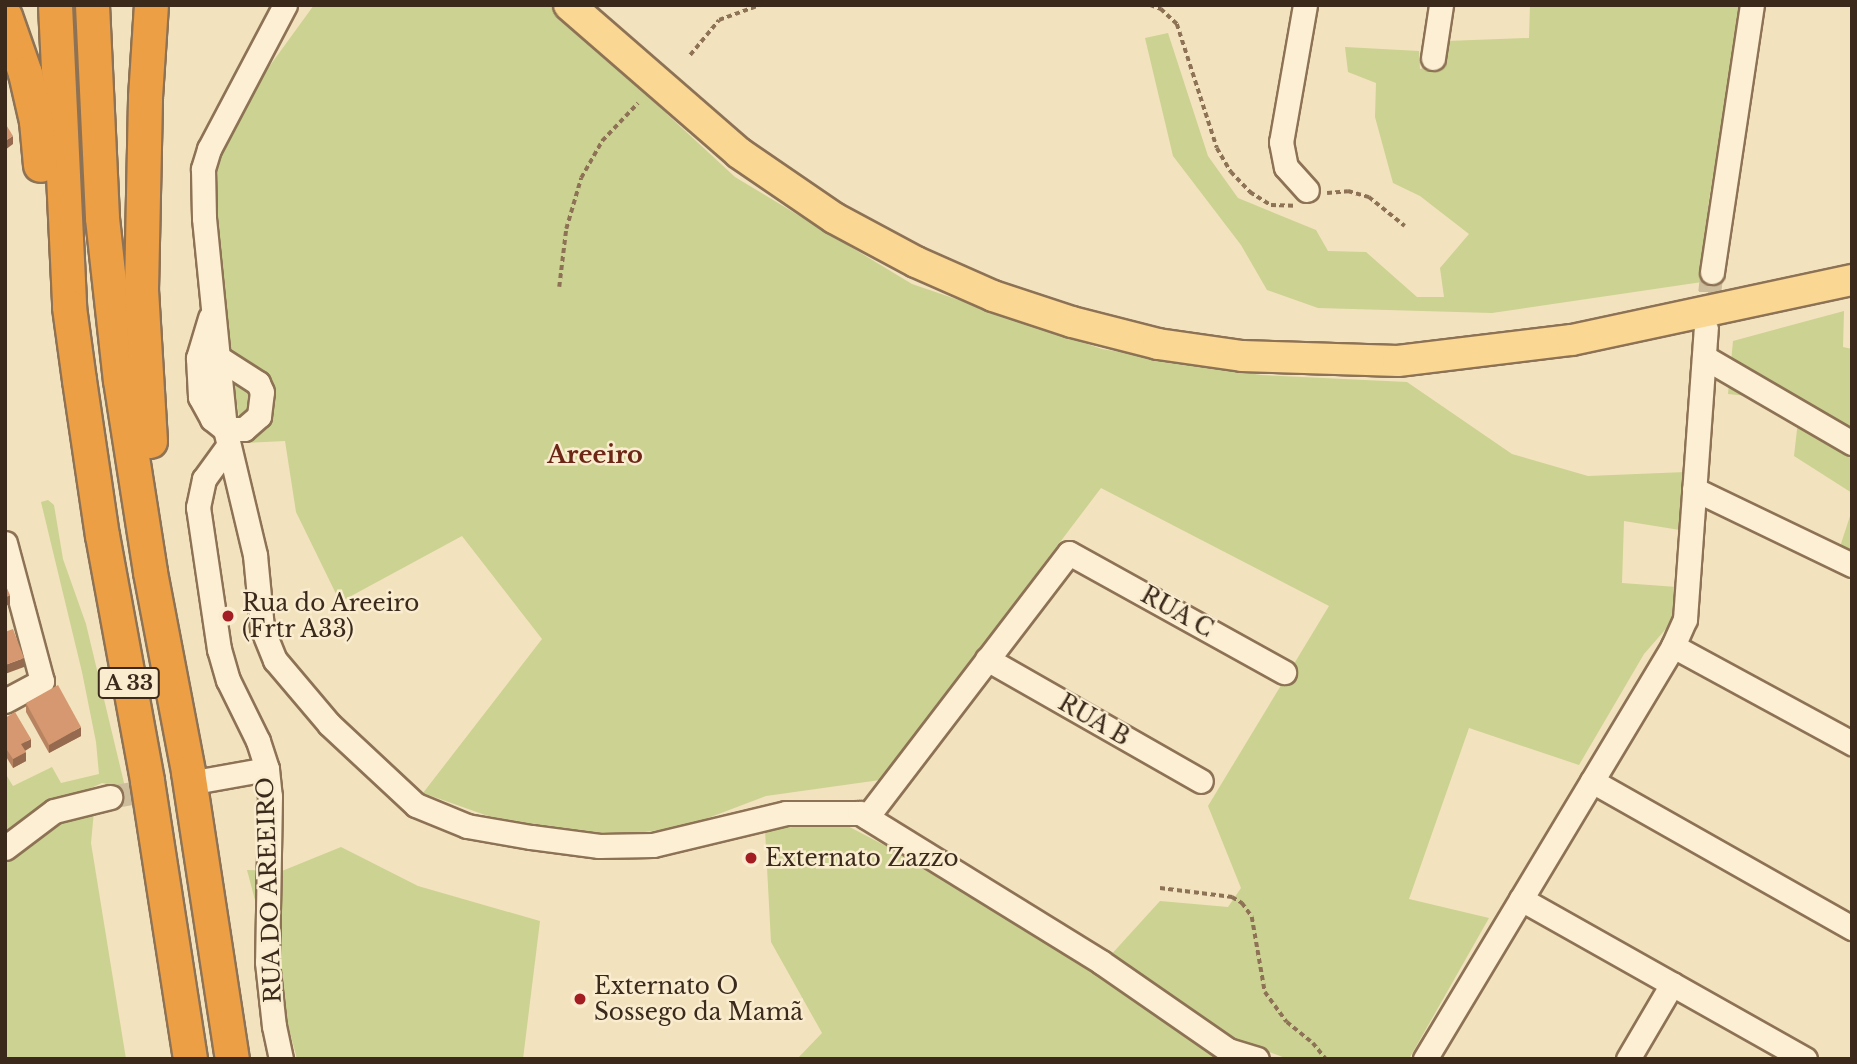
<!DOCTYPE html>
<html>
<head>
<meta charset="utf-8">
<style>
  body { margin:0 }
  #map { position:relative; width:1857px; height:1064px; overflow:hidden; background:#f2e2be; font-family:"Libre Baskerville",serif }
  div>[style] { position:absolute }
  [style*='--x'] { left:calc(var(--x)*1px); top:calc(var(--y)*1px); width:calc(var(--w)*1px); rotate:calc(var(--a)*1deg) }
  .green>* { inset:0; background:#ccd291 }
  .minor-tunnel>* { height:23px; margin-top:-11.5px; transform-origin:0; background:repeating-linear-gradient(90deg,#cdbd9d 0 23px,transparent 0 34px) }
  .path>* { height:3.5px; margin-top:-1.75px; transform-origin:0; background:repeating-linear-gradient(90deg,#8d7255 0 5px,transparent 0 8.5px) }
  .roads { filter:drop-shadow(2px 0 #8d7255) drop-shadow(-2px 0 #8d7255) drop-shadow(0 2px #8d7255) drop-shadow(0 -2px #8d7255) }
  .minor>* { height:23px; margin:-11.5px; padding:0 11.5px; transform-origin:11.5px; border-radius:11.5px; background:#fcefd3 }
  .major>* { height:30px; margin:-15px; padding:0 15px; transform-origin:15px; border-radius:15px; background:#fad792 }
  .highway>* { height:33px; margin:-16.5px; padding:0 16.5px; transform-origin:16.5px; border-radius:16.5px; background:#ec9f45 }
  .wall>* { inset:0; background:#b78360 }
  .shaded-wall>* { inset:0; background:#956a4e }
  .building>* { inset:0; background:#d59870 }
  .dots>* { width:19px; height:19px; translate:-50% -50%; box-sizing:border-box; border:4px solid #f9eccf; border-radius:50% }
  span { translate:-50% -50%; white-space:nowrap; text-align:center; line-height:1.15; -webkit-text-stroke:5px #f9eccf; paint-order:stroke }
  .shield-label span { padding:2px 5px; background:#f9eccf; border:2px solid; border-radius:5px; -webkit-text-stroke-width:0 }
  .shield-label { font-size:21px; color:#3b2a1b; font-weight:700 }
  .poi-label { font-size:23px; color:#3b2a1b }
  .left { translate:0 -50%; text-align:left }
  .street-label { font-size:23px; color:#3b2a1b }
  .neighbourhood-label { font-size:24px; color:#6c2616; font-weight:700 }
  .frame { position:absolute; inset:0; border:7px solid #3b2a1b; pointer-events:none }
</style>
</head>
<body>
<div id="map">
  <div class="green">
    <div style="clip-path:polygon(314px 5px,549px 5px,735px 177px,912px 284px,1102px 349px,1261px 375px,1407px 382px,1512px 454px,1588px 476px,1686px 472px,1680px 530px,1624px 521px,1622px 583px,1677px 587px,1671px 623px,1644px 654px,1579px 765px,1469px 728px,1409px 899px,1489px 918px,1409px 1059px,1288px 1059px,1231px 1038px,1109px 957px,1160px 901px,1228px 907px,1241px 888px,1208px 806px,1329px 606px,1101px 488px,880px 780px,766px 796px,687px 826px,602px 838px,488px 816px,423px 793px,542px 639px,462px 536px,340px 602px,296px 512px,285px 441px,243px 443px,218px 279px,214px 167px,247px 97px)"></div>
    <div style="clip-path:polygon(1530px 5px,1741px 5px,1709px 200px,1702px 282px,1492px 313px,1318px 308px,1267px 290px,1241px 245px,1173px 156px,1145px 38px,1168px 33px,1208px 156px,1238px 198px,1316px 230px,1328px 251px,1366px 252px,1417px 297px,1444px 297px,1440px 268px,1469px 234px,1420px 196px,1393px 183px,1375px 117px,1376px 83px,1348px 72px,1345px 47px,1419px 51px,1420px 69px,1443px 65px,1447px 41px,1529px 38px)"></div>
    <div style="clip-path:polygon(1844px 311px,1843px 347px,1852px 349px,1852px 493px,1794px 456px,1798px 421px,1777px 399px,1728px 394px,1733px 341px)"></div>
    <div style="clip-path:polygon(48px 500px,54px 505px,63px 559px,86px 624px,125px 787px,102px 783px,80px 793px,5px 843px,5px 773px,13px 786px,52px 767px,61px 783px,99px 774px,96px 742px,82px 672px,41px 502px)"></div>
    <div style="clip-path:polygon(1852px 510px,1852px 566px,1836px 559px)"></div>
    <div style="clip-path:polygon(94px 811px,91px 843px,126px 1059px,5px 1059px,5px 859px,50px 823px)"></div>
    <div style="clip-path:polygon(840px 822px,991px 901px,1225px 1059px,797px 1059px,822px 1033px,771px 942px,765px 830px)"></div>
    <div style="clip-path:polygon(341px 847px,418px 886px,540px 921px,523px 1059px,297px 1059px,247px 870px,282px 871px)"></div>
  </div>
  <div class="minor-tunnel">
    <div style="--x:1706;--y:326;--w:54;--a:-83.7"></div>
    <div style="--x:110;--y:797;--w:91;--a:-10.1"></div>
  </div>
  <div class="path">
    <div style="--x:1150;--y:5;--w:12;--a:20"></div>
    <div style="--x:1161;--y:9;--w:22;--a:43"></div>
    <div style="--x:1177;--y:24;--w:130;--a:72.1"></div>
    <div style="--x:1217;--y:148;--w:28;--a:60"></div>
    <div style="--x:1231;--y:172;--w:28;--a:46"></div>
    <div style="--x:1250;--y:192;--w:25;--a:32"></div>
    <div style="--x:1271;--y:205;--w:24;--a:2"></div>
    <div style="--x:690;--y:55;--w:45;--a:-50.4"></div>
    <div style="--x:719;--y:20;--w:44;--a:-20.1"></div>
    <div style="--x:1327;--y:193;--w:21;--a:-5"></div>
    <div style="--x:1348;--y:191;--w:22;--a:16"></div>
    <div style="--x:1369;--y:197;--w:46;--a:38.9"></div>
    <div style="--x:559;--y:287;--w:58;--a:-83.1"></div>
    <div style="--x:566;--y:229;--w:53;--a:-73.6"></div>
    <div style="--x:581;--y:178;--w:43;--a:-60.4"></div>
    <div style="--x:602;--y:141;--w:52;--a:-46.5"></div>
    <div style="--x:1160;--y:888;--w:73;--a:7.1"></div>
    <div style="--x:1232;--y:897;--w:12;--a:31"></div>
    <div style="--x:1242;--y:903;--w:17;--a:54"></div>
    <div style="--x:1252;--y:917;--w:76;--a:80.2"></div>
    <div style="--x:1265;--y:992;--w:37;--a:54"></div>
    <div style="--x:1287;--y:1022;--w:33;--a:39"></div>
    <div style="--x:1313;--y:1043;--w:21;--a:51"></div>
  </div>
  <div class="roads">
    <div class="minor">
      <div style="--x:285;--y:5;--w:163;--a:117.8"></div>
      <div style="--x:209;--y:149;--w:21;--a:107"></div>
      <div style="--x:203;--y:169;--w:49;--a:88.8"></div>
      <div style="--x:204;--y:218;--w:212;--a:84.3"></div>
      <div style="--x:225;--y:429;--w:130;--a:76.6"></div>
      <div style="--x:255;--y:555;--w:73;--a:84.5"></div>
      <div style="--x:262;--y:628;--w:35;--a:68"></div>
      <div style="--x:275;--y:660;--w:84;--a:49.8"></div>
      <div style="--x:329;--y:724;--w:119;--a:43"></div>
      <div style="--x:416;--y:805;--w:55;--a:22.4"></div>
      <div style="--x:467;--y:826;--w:65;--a:9.8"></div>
      <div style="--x:531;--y:837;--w:69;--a:7.5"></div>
      <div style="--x:599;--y:846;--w:54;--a:-1.1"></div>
      <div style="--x:653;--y:845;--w:137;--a:-13.5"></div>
      <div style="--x:786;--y:813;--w:74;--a:0"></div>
      <div style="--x:860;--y:813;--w:283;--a:31.7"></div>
      <div style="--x:1101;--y:962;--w:155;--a:34.7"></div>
      <div style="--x:1228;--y:1050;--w:30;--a:17"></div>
      <div style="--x:1305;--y:5;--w:139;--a:99.9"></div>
      <div style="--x:1281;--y:142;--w:25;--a:79"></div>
      <div style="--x:1286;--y:167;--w:31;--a:48"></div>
      <div style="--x:1433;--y:58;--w:54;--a:-81.4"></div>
      <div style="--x:1712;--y:272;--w:270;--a:-81.5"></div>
      <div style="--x:210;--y:318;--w:42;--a:106.7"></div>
      <div style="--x:198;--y:358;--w:39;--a:87"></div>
      <div style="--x:200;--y:397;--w:25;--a:61"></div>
      <div style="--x:212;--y:419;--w:16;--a:38"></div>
      <div style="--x:225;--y:429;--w:19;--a:0"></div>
      <div style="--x:244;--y:429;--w:20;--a:-41"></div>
      <div style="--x:259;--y:416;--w:24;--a:-83"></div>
      <div style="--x:262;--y:392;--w:10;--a:-114"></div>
      <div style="--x:258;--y:383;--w:46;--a:-147.3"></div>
      <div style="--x:1704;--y:357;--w:171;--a:30.2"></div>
      <div style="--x:228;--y:446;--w:41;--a:126"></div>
      <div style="--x:204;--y:479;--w:29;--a:102"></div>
      <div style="--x:198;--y:507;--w:144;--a:81.6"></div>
      <div style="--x:219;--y:649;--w:32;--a:74"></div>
      <div style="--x:228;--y:680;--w:68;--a:63.8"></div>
      <div style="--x:258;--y:741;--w:29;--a:72"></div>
      <div style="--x:267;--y:769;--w:27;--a:84"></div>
      <div style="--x:270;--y:796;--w:166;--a:91"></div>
      <div style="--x:267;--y:962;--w:64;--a:83.8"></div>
      <div style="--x:274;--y:1026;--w:34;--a:78"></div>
      <div style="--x:1694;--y:489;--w:175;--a:25.7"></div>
      <div style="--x:5;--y:543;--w:143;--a:75"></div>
      <div style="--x:42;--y:681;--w:42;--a:151.6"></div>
      <div style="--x:1673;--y:646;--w:204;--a:28.5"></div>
      <div style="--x:987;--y:659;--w:246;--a:29.7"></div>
      <div style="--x:200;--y:781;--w:68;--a:-10.2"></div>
      <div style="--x:1592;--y:781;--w:299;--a:29.5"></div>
      <div style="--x:867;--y:817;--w:332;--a:-52.6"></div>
      <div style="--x:1069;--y:553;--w:246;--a:29"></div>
      <div style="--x:5;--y:848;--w:61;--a:-37.1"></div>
      <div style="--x:54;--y:811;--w:58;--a:-14"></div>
      <div style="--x:1521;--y:899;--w:326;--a:29.4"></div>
      <div style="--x:1425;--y:1059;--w:482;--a:-59"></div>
      <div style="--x:1673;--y:646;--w:30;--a:-66"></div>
      <div style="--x:1685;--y:619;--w:291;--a:-85.9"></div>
      <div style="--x:1628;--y:1059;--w:87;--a:-59.6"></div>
    </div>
    <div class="major">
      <div style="--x:569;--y:5;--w:225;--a:41"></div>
      <div style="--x:739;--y:153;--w:115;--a:34.4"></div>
      <div style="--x:834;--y:218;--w:93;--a:28.2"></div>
      <div style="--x:916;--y:262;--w:84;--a:23.8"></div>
      <div style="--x:993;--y:296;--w:83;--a:18.2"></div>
      <div style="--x:1072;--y:322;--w:89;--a:14.3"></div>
      <div style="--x:1158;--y:344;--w:85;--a:8.1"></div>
      <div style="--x:1242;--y:356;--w:156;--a:1.8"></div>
      <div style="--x:1398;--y:361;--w:175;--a:-6.9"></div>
      <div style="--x:1572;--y:340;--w:286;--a:-12.1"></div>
    </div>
    <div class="highway">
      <div style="--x:55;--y:5;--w:302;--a:87.3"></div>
      <div style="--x:69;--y:307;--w:74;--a:82.2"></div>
      <div style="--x:79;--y:380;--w:157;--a:81.6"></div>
      <div style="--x:102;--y:535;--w:250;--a:79.6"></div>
      <div style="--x:147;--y:781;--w:281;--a:81.2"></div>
      <div style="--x:92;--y:5;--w:213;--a:87.3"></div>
      <div style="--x:102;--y:218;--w:163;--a:83.7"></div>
      <div style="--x:120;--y:380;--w:194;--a:81.1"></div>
      <div style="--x:150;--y:572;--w:204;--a:79.2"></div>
      <div style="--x:188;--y:772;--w:290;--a:81.3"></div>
      <div style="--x:5;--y:16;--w:60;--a:70.7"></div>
      <div style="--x:25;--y:73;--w:49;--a:77.1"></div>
      <div style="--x:36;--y:121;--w:44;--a:84.8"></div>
      <div style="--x:150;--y:441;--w:151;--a:-93.4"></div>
      <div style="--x:141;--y:290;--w:193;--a:-88.8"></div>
      <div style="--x:145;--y:97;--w:92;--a:-86.3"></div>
    </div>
  </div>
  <div class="wall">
    <div style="clip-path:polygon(26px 703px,81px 736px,49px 753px,26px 712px)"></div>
    <div style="clip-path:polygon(5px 718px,31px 747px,25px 751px,26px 761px,13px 768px,5px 755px)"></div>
  </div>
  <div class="shaded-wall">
    <div style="clip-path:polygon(13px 136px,13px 144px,5px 150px,5px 141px)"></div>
    <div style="clip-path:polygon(10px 595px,10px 604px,5px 606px,5px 598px)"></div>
    <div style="clip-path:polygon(24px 658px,24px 667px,5px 674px,5px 665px)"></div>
    <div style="clip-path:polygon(81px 727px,81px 736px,49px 753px,49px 745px)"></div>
    <div style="clip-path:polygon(31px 739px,31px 747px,21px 753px,21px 744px)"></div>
    <div style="clip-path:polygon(26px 752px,26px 761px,13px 768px,13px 759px)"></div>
  </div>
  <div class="building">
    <div style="clip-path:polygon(5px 123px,13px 136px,5px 141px)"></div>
    <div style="clip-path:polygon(5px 584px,10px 595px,5px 598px)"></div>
    <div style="clip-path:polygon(13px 629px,24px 658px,5px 665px,5px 632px)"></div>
    <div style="clip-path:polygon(58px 685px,81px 727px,49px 745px,26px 703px)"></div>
    <div style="clip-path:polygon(15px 712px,31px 739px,21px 744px,26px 752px,13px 759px,5px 747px,5px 718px)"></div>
  </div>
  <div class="dots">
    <div style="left:228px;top:616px;background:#a31e22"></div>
    <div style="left:751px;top:858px;background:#a31e22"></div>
    <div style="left:580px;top:999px;background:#a31e22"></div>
  </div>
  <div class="shield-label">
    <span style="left:129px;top:683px">A 33</span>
  </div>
  <div class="poi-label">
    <span class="left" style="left:242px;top:616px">Rua do Areeiro<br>(Frtr A33)</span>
    <span class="left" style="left:765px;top:858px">Externato Zazzo</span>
    <span class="left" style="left:594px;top:999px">Externato O<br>Sossego da Mamã</span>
  </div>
  <div class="street-label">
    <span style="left:1177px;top:612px;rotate:29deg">RUA C</span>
    <span style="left:1094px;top:720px;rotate:30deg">RUA B</span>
    <span style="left:269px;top:890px;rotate:-92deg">RUA DO AREEIRO</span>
  </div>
  <div class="neighbourhood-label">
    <span style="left:595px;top:455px">Areeiro</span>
  </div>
  <div class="frame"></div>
</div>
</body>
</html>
